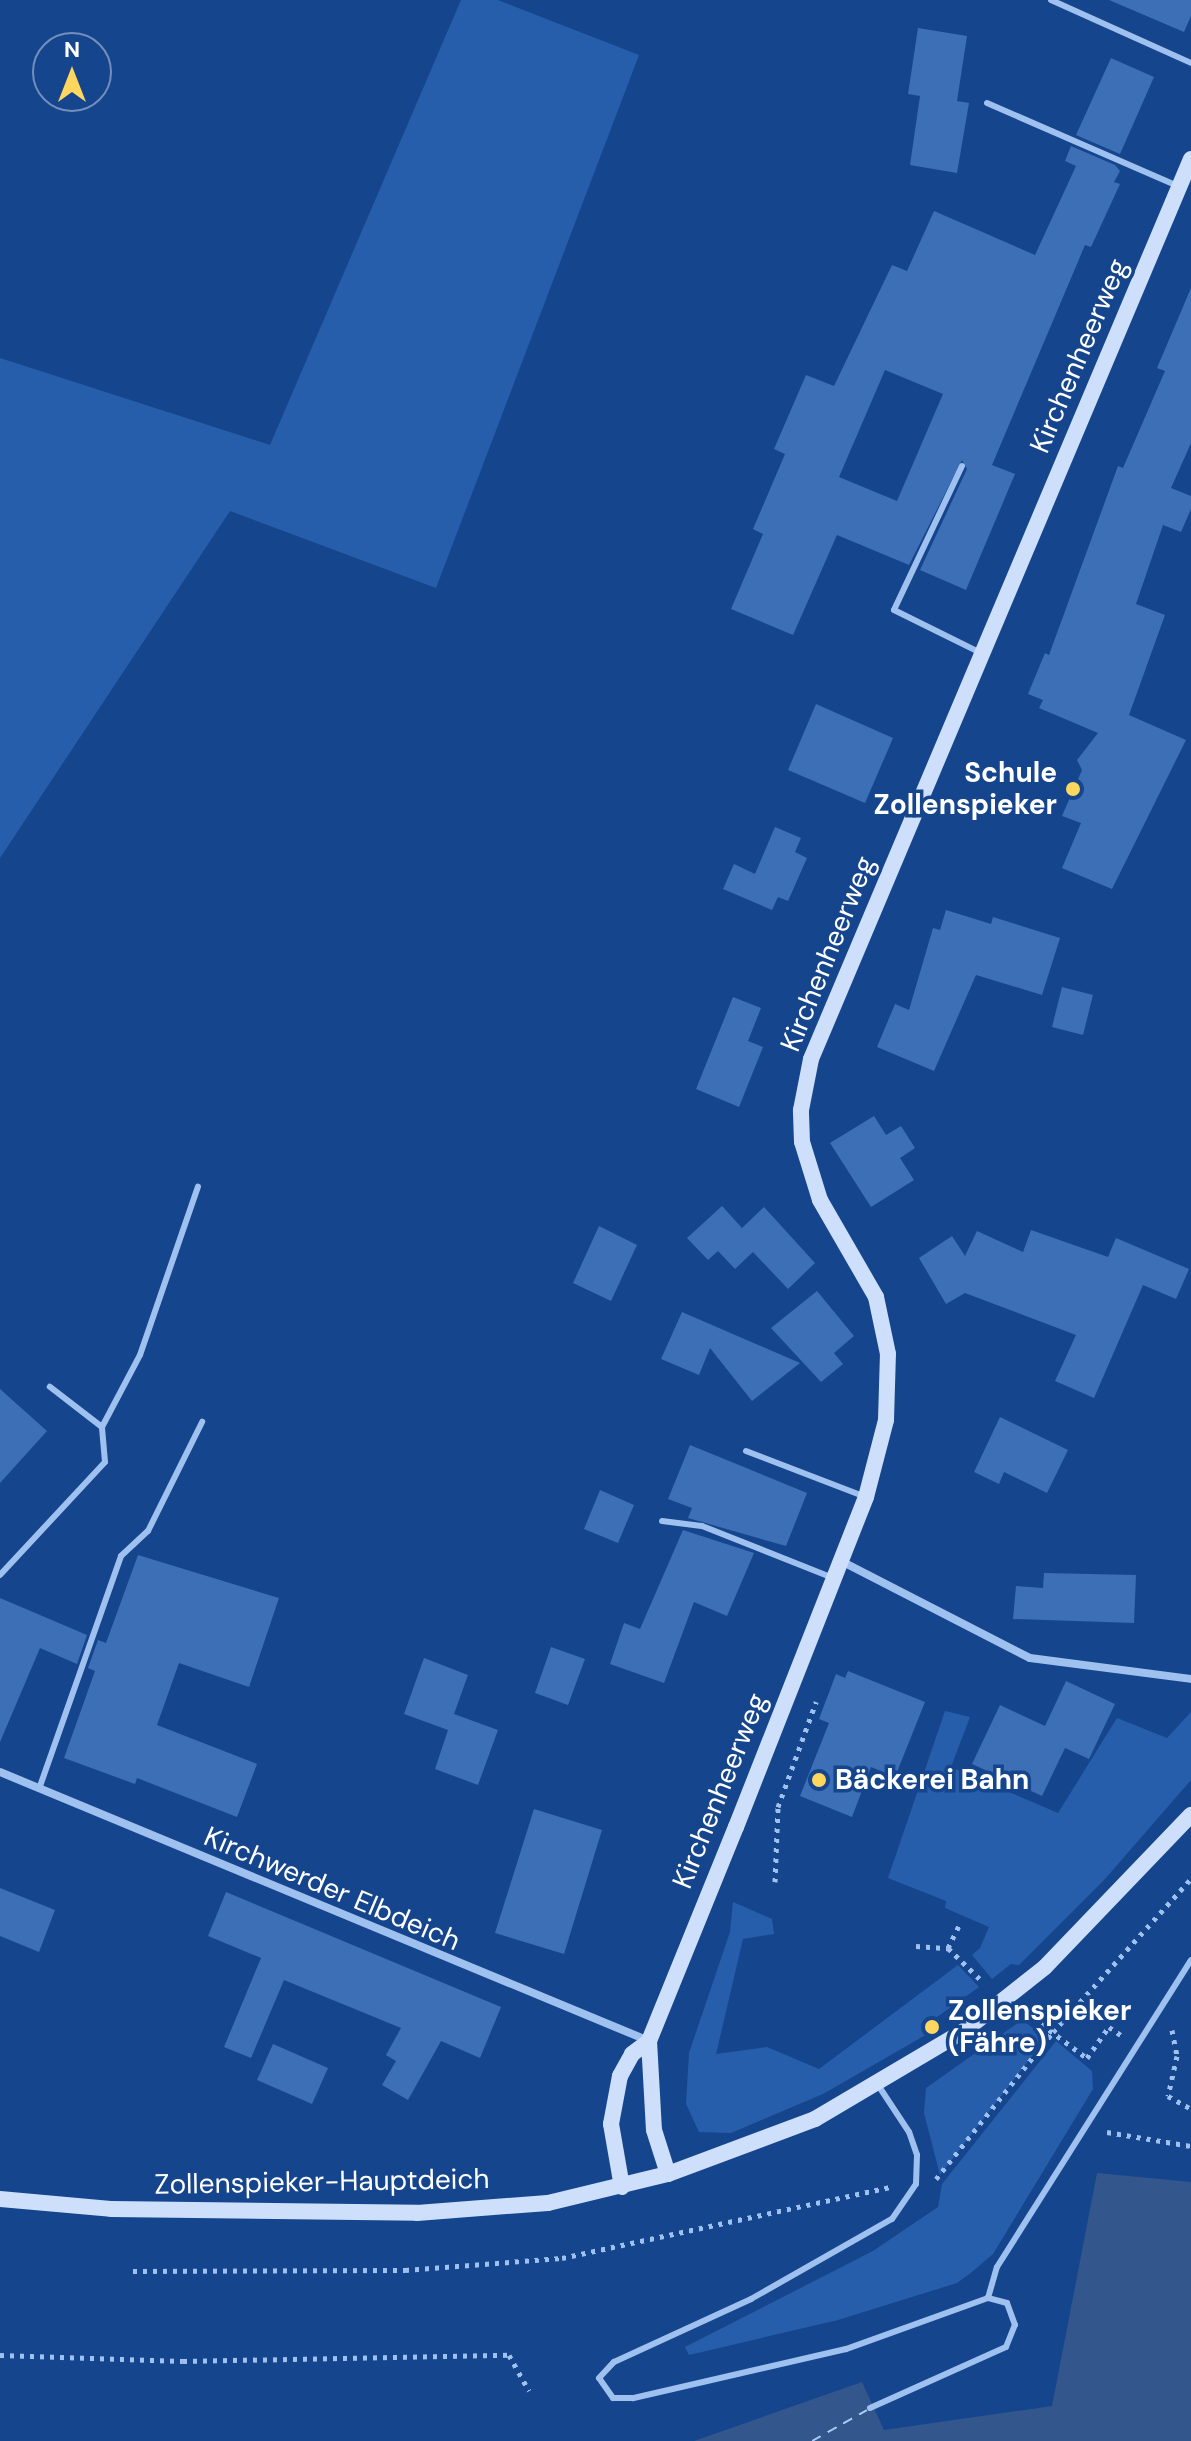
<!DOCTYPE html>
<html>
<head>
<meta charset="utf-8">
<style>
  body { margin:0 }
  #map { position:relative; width:1191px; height:2441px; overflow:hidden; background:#15458d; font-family:"DM Sans",sans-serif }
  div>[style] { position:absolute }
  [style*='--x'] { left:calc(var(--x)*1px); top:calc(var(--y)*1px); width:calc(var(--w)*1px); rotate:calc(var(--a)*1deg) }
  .green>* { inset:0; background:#275eac }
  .water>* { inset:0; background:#33568c }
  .ferry>* { height:2px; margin-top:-1px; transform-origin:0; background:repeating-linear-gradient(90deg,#aacbf7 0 10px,transparent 0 18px) }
  .building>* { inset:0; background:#3d6fb6 }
  .path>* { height:5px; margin-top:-2.5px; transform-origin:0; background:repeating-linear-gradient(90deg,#9fc1f0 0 4px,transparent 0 10px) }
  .lane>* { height:6px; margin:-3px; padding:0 3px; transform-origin:3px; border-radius:3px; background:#9fc1f0 }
  .street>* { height:8px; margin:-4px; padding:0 4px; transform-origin:4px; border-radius:4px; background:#9fc1f0 }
  .secondary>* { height:16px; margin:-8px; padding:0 8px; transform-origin:8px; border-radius:8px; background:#cddffb }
  .dots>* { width:22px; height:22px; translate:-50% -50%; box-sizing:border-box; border:4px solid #15458d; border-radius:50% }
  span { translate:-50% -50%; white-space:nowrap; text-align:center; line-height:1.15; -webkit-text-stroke:7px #15458d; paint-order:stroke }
  .street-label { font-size:28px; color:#fff }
  .poi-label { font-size:28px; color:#fff; font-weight:700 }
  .right { translate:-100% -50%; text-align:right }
  .left { translate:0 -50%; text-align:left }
  .north { position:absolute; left:32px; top:32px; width:80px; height:80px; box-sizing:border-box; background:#15458d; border:2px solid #738fbb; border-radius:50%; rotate:0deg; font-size:22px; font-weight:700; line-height:32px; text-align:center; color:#fff }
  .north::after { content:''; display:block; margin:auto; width:28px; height:36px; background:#ffd65e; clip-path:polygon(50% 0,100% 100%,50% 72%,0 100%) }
</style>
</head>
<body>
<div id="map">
  <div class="green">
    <div style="clip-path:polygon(461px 0,498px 0,639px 55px,436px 588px,230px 511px,0 858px,0 358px,270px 445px)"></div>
    <div style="clip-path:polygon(945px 1711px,970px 1717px,951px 1767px,1058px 1813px,1117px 1718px,1167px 1738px,1191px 1712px,1191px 1780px,1105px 1879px,1019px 1965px,1011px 1964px,992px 1979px,972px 1955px,980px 1948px,989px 1927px,945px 1908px,946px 1901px,888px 1878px)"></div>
    <div style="clip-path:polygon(733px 1902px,772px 1919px,774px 1934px,743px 1939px,716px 2054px,767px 2047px,819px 2069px,958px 1965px,979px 1987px,930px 2022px,929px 2033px,823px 2094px,731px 2133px,699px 2132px,686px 2104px,689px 2053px,730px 1932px)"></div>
    <div style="clip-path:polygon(1022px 2020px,1046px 2038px,940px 2175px,924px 2113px,926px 2088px)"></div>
    <div style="clip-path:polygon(1056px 2041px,1092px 2071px,1093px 2089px,993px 2254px,972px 2272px,957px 2283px,838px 2320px,689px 2355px,685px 2347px,873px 2251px,938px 2207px,942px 2184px)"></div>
  </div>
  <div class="water">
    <div style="clip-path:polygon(1097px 2173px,1191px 2182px,1191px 2441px,694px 2441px,862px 2382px,884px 2430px,1052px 2406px)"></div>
  </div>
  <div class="ferry">
    <div style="--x:812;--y:2441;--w:63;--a:-29.4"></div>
  </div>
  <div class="building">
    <div style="clip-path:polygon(1109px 0,1191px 0,1191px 16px,1184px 32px)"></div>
    <div style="clip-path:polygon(918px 28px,967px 36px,957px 101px,969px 103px,957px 173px,910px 165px,920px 96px,908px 94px)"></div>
    <div style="clip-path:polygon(1111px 58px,1154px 77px,1120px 154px,1076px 135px)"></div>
    <div style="clip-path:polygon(evenodd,1071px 146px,1115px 165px,1120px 171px,1114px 182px,1120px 184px,1091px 247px,1085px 245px,992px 465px,1015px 474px,966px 590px,920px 570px,967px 469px,962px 460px,909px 565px,837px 535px,793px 635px,731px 609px,763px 534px,753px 529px,785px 454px,774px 449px,806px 375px,834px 386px,892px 265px,907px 271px,934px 211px,1035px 255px,1076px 166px,1065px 161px,1071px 146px,885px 370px,943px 394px,897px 501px,839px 477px,885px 370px)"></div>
    <div style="clip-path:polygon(1191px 288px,1191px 443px,1171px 488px,1191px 496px,1191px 509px,1181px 532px,1163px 525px,1136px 604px,1165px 615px,1129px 715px,1186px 740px,1112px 889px,1062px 868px,1081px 823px,1062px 816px,1082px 770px,1077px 760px,1098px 733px,1039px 708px,1043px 700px,1028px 694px,1045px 653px,1049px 655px,1118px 466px,1123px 468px,1165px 371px,1157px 368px)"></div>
    <div style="clip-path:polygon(816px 704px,893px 738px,865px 803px,788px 770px)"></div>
    <div style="clip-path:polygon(775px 827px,801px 838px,795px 852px,807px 858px,788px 901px,778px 897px,772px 910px,723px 889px,734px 864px,755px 874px)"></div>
    <div style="clip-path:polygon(946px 910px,991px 924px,993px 917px,1060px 938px,1042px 995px,976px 975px,934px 1071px,877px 1047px,895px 1004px,909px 1010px,933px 928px,940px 930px)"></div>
    <div style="clip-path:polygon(1062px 987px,1093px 995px,1083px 1035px,1052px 1027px)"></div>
    <div style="clip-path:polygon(733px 997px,761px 1008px,748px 1041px,763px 1047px,739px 1107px,696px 1089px)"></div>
    <div style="clip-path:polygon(874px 1116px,886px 1135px,901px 1126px,915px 1148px,900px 1158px,914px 1180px,871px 1207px,830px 1143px)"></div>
    <div style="clip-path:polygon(722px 1206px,742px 1228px,764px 1207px,815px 1263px,788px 1289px,753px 1252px,735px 1269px,718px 1251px,708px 1260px,687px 1238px)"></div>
    <div style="clip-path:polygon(599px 1226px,637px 1245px,611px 1301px,573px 1283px)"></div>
    <div style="clip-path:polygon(1031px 1230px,1108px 1257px,1116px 1238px,1189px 1269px,1176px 1299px,1143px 1285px,1094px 1398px,1055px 1381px,1076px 1335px,965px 1293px,946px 1304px,919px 1258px,952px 1236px,965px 1256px,977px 1231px,1023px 1252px)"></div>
    <div style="clip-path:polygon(817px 1291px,854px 1336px,834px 1353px,843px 1364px,821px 1382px,771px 1328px)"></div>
    <div style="clip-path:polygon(682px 1312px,800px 1363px,752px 1401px,710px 1348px,699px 1375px,661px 1359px)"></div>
    <div style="clip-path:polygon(0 1389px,47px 1431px,0 1483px)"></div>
    <div style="clip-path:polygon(1000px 1417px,1068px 1450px,1047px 1493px,1004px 1472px,999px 1484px,974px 1472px)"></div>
    <div style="clip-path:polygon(690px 1445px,807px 1493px,786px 1546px,688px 1518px,692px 1508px,668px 1499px)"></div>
    <div style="clip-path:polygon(600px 1490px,634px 1505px,618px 1543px,584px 1529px)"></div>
    <div style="clip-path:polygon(683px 1530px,754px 1553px,727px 1616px,694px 1602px,664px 1683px,610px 1664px,624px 1623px,640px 1629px)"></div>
    <div style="clip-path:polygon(138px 1555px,279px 1598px,249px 1687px,179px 1663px,157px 1725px,257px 1764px,237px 1817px,137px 1778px,135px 1784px,64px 1758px,95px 1671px,88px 1668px,98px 1640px,106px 1643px)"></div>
    <div style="clip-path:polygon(1044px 1573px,1136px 1575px,1134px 1623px,1013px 1619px,1016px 1586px,1043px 1588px)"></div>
    <div style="clip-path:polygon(0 1598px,87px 1635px,77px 1664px,40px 1648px,0 1742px)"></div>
    <div style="clip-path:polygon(551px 1647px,585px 1659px,568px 1705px,535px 1693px)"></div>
    <div style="clip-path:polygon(424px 1658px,468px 1675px,454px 1714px,498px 1730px,478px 1785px,435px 1769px,448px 1730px,404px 1714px)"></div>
    <div style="clip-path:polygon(848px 1671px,925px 1702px,895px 1777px,871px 1767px,852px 1817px,800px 1796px,829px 1723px,819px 1719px,836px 1674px,845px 1678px)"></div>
    <div style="clip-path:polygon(1066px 1681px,1115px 1704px,1089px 1759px,1065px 1748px,1042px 1796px,972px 1764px,1000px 1705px,1045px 1726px)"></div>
    <div style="clip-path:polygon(534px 1809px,602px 1830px,564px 1954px,495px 1933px)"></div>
    <div style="clip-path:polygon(0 1888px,55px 1910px,39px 1952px,0 1936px)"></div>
    <div style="clip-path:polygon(226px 1892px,501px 2007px,480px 2058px,441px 2041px,408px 2100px,382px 2085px,396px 2061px,386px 2055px,401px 2028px,284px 1980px,251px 2058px,224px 2047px,261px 1958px,208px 1936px)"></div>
    <div style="clip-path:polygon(273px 2044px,328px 2068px,312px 2104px,257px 2080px)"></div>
  </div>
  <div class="path">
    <div style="--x:775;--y:1882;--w:75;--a:-87.7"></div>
    <div style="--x:778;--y:1807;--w:112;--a:-70.1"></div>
    <div style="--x:916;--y:1946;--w:32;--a:4"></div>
    <div style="--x:948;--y:1948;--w:50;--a:44.2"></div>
    <div style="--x:948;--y:1948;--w:25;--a:-64"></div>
    <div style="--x:1025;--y:2012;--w:77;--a:36.6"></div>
    <div style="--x:1087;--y:2058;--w:38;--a:-55"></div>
    <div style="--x:1109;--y:2027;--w:14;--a:34"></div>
    <div style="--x:1172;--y:2030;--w:26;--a:79"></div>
    <div style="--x:1177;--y:2056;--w:41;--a:102.7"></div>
    <div style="--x:1168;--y:2096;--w:26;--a:29"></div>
    <div style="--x:1107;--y:2132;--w:85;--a:9.5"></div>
    <div style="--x:936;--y:2179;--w:188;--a:-51.5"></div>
    <div style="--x:1053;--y:2032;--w:206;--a:-48"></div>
    <div style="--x:133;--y:2271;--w:272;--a:-0.2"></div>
    <div style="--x:405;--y:2270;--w:157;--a:-4.4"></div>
    <div style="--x:562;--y:2258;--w:337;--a:-12.2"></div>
    <div style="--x:0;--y:2355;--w:183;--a:1.9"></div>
    <div style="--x:183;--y:2361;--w:326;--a:-1.1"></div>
    <div style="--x:509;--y:2355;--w:41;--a:60.9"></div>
  </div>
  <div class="lane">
    <div style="--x:1051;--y:0;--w:154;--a:24.2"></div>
    <div style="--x:987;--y:103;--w:208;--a:23.5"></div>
    <div style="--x:962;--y:466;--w:159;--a:115.3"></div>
    <div style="--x:894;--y:610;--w:95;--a:26.3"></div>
    <div style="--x:102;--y:1427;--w:81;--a:-62.2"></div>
    <div style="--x:140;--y:1355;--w:178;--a:-71"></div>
    <div style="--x:746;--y:1451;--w:129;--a:21"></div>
    <div style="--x:662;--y:1521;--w:40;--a:7.1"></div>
    <div style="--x:702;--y:1526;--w:139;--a:21.6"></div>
    <div style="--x:0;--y:1575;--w:154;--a:-47.1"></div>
    <div style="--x:105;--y:1462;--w:35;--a:-95"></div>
    <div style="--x:102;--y:1427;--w:66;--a:-142.4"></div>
    <div style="--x:39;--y:1789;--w:247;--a:-70.6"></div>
    <div style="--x:121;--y:1556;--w:37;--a:-43"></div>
    <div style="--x:148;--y:1531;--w:122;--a:-63.6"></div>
    <div style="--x:988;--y:2298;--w:32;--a:-74"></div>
    <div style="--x:997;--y:2267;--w:363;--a:-57.7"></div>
    <div style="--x:870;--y:2408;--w:149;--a:-24.2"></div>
    <div style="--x:1006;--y:2347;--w:24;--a:-68"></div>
    <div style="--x:1015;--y:2325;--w:23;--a:-110"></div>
    <div style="--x:1007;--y:2303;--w:20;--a:-165"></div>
    <div style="--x:988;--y:2298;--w:151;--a:160.2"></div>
    <div style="--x:846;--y:2349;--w:219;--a:167"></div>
    <div style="--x:633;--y:2398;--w:20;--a:180"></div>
    <div style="--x:613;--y:2398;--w:24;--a:-125"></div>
    <div style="--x:599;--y:2378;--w:22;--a:-47"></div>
    <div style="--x:614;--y:2362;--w:151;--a:-24.7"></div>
    <div style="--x:751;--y:2299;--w:162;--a:-29.6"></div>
    <div style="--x:892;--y:2219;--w:42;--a:-55.6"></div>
    <div style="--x:916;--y:2184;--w:29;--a:-88"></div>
    <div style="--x:917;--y:2155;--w:24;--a:-109"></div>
    <div style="--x:909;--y:2132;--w:56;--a:-123.4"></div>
  </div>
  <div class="street">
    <div style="--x:841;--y:1561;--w:212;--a:27.2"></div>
    <div style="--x:1030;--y:1658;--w:162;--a:7.4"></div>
    <div style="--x:0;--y:1772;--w:703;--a:22.51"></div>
  </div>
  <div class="secondary">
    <div style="--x:649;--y:2041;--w:89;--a:86.8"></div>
    <div style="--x:654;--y:2130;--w:46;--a:72.3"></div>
    <div style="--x:622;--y:2187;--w:64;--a:-99.9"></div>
    <div style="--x:611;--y:2124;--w:49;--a:-79.4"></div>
    <div style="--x:620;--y:2076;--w:25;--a:-61"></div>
    <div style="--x:632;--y:2054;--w:21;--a:-37"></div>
    <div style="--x:649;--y:2041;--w:231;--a:-67.9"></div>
    <div style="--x:736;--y:1827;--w:355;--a:-68.5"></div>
    <div style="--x:866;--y:1497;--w:80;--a:-75.4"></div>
    <div style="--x:886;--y:1420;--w:66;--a:-88.3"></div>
    <div style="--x:888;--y:1354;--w:58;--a:-101.9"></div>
    <div style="--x:876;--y:1297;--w:112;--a:-120"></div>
    <div style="--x:820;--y:1200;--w:61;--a:-107.2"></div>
    <div style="--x:802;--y:1142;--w:32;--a:-92"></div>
    <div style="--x:801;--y:1110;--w:52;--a:-78.9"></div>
    <div style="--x:811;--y:1059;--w:977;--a:-67.11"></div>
    <div style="--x:0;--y:2199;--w:111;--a:5.1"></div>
    <div style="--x:111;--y:2209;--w:306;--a:0.7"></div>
    <div style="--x:417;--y:2213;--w:131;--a:-4.4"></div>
    <div style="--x:548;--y:2203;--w:123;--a:-13.6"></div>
    <div style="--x:668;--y:2174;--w:157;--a:-20.5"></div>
    <div style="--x:815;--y:2119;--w:173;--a:-30.6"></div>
    <div style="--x:964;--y:2031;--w:103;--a:-38.3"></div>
    <div style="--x:1045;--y:1967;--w:211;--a:-46.2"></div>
  </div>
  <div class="dots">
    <div style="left:1073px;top:789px;background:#ffd65e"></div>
    <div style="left:819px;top:1780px;background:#ffd65e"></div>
    <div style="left:932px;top:2027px;background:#ffd65e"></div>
  </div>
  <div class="street-label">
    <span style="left:1079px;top:356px;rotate:-67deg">Kirchenheerweg</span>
    <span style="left:828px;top:954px;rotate:-68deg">Kirchenheerweg</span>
    <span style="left:720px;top:1791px;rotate:-68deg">Kirchenheerweg</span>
    <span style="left:332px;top:1889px;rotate:23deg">Kirchwerder Elbdeich</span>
    <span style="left:322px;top:2182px;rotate:-1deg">Zollenspieker-Hauptdeich</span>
  </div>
  <div class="poi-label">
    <span class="right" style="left:1057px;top:789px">Schule<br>Zollenspieker</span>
    <span class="left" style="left:835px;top:1780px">Bäckerei Bahn</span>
    <span class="left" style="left:948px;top:2027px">Zollenspieker<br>(Fähre)</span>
  </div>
  <div class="north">N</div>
</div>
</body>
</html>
